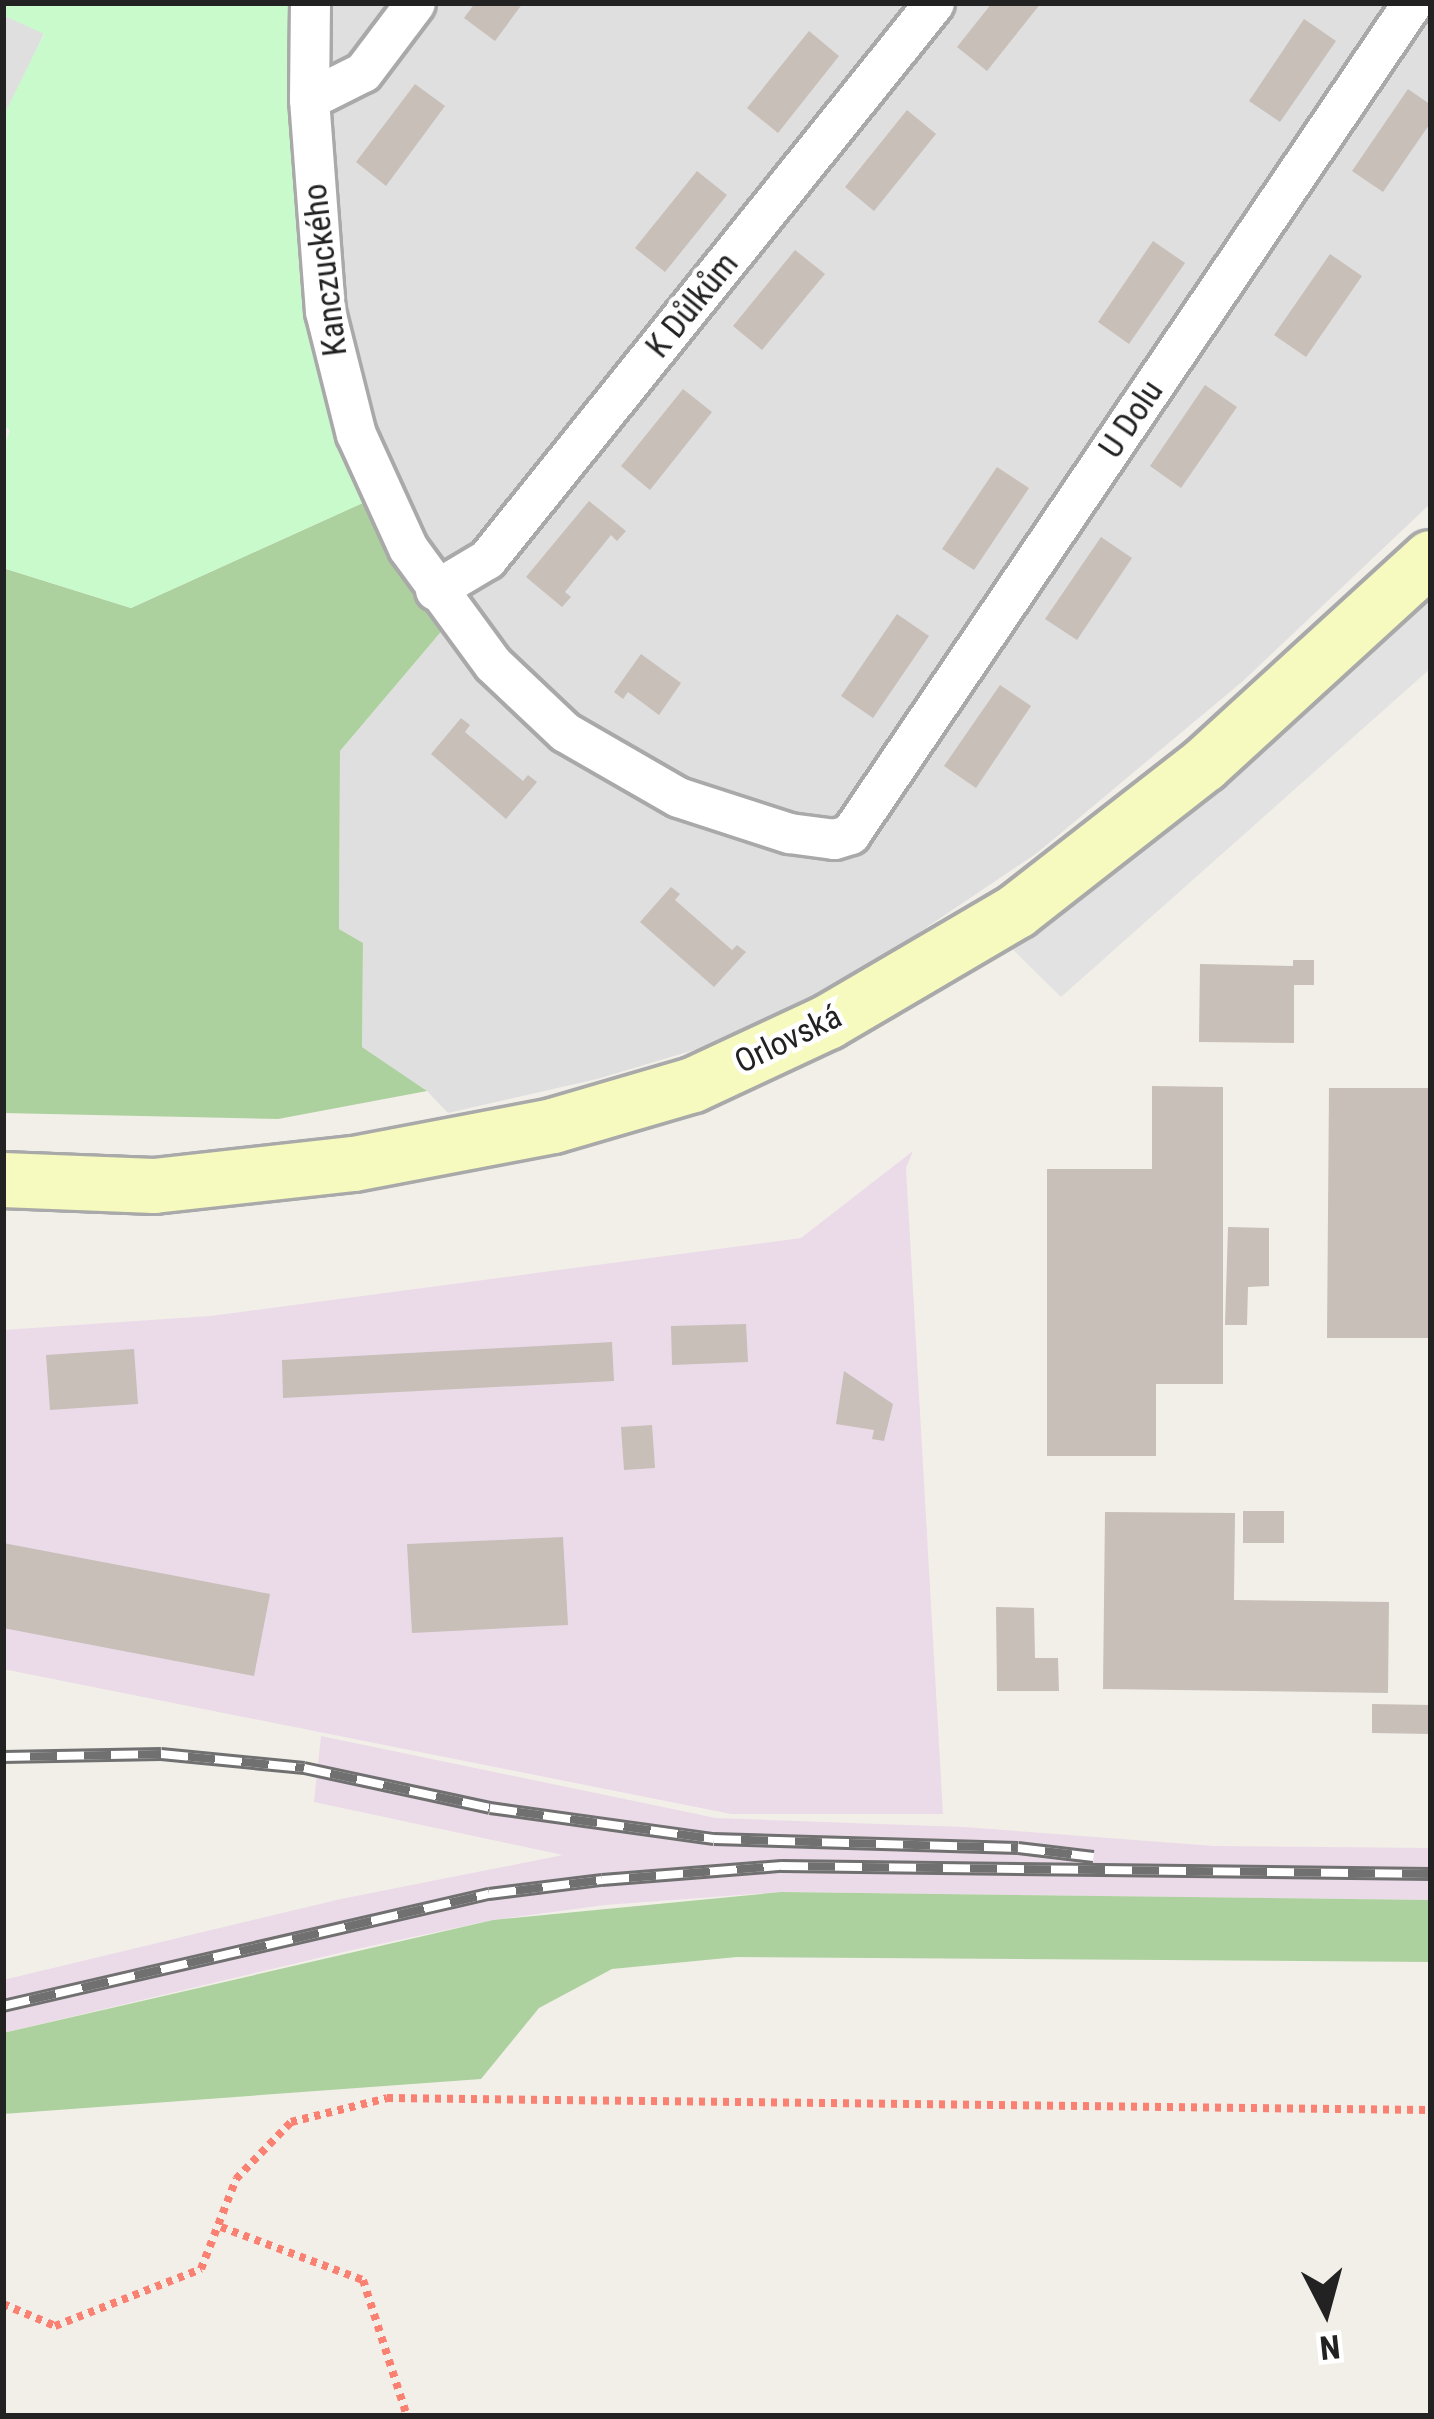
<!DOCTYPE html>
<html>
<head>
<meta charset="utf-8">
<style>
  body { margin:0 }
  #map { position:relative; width:1434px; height:2419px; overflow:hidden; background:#f2efe9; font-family:"Roboto Condensed",sans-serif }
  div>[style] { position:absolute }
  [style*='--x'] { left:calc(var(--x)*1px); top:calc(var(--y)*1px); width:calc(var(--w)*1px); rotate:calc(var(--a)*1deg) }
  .residential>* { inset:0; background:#e0dfdf }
  .industrial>* { inset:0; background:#ebdbe8 }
  .forest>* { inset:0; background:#add19e }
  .park>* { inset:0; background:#c8facc }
  .parking>* { inset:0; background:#e2e2e2 }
  .building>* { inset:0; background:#c7bfb8 }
  .path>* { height:8px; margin-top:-4px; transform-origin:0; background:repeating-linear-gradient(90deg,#fa8072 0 6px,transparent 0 12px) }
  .roads { filter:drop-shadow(3px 0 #a9a9a9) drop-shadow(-3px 0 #a9a9a9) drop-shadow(0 3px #a9a9a9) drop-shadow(0 -3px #a9a9a9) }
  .street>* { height:39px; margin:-19.5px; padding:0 19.5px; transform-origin:19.5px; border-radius:19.5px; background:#fff }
  .secondary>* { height:54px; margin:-27px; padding:0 27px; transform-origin:27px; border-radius:27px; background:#f7fabf }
  .rail>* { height:14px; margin-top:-7px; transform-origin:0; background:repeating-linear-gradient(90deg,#fff 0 27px,#707070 0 54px); box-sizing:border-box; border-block:3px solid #707070 }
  span { translate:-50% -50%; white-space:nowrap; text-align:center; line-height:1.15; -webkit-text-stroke:9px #fff; paint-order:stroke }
  .street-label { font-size:33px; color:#222 }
  .frame { position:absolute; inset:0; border:6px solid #222; pointer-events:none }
  .north { position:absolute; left:1266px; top:2251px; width:120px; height:120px; -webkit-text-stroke:9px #fff; paint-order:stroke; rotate:174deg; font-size:33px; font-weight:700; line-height:48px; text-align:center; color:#222 }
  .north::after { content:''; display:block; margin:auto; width:42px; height:54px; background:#222; clip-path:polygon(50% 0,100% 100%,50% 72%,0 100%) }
</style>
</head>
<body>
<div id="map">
  <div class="residential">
    <div style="clip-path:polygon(296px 3px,1431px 3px,1431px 503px,1243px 681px,1037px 853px,893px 950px,823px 992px,711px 1045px,597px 1079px,448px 1113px,427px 1091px,362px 1047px,363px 944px,339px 929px,340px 751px,445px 627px,367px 501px,316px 363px,293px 178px)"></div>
    <div style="clip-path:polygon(3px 15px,44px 33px,3px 124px)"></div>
  </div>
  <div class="industrial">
    <div style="clip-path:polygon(913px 1151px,906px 1168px,943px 1814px,731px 1814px,3px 1669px,3px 1330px,210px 1316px,801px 1238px)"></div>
    <div style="clip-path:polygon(321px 1736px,716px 1818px,964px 1827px,1214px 1846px,1431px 1848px,1431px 1900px,781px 1892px,605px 1905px,493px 1920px,352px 1950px,3px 2033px,3px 1980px,341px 1899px,563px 1855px,314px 1802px)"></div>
  </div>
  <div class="forest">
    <div style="clip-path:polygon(367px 501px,445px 627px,340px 751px,339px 929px,363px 943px,362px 1047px,427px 1091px,278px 1119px,3px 1113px,3px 568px,131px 608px)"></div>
    <div style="clip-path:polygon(781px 1892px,1431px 1900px,1431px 1962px,737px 1957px,612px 1969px,539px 2008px,481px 2079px,3px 2114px,3px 2033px,493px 1920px)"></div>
  </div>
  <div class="park">
    <div style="clip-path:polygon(3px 3px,296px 3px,293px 178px,316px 363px,367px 501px,131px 608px,3px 568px,3px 450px,10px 430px,3px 426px,3px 117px,44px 34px,3px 15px)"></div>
  </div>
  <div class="parking">
    <div style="clip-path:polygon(1431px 558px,1431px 668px,1061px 997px,991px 928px)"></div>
  </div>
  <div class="building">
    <div style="clip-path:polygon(475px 3px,523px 3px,495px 41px,464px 18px)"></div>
    <div style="clip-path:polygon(992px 3px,1041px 3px,987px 71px,957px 47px)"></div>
    <div style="clip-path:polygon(1304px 19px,1336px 41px,1280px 122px,1249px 101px)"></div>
    <div style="clip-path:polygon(809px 31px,839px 56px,778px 133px,747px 108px)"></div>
    <div style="clip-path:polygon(415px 84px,445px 106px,386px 186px,356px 162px)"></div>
    <div style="clip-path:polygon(1408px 89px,1431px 105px,1431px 122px,1383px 192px,1352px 171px)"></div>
    <div style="clip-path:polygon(907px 110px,936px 134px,874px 211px,845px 187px)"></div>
    <div style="clip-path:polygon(697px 171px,727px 195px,665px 272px,635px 248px)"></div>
    <div style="clip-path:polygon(1153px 241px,1185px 263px,1129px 344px,1098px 322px)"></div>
    <div style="clip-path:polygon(795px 250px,825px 274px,762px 350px,733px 326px)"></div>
    <div style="clip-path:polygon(1330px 254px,1362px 276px,1306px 357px,1274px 335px)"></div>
    <div style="clip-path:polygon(1205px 385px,1237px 407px,1181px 488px,1150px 466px)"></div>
    <div style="clip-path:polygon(683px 389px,712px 412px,650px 490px,621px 466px)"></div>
    <div style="clip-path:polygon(997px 467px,1029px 488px,974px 570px,942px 549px)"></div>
    <div style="clip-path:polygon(589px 501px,626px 531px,617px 541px,611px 535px,565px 592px,571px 597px,562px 607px,526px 577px)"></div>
    <div style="clip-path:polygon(1101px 537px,1132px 558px,1077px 640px,1045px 619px)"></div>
    <div style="clip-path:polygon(897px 614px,929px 636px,873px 718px,841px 696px)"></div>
    <div style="clip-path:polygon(641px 654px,681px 683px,659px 715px,628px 692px,623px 699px,614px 692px)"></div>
    <div style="clip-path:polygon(1000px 685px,1031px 706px,976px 788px,944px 766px)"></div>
    <div style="clip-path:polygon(461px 718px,470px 725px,465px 732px,523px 781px,528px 775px,537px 782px,506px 819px,431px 754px)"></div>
    <div style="clip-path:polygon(671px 887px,680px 894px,675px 900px,732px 950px,737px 945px,746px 952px,714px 987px,640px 922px)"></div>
    <div style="clip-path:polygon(1293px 960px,1314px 960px,1314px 985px,1294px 985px,1294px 1043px,1199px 1042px,1200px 964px,1293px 966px)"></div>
    <div style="clip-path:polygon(1152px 1086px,1223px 1087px,1223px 1384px,1156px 1384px,1156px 1456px,1047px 1456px,1047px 1169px,1152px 1169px)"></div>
    <div style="clip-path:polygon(1329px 1088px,1431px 1088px,1431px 1338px,1327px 1338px)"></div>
    <div style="clip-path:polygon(1228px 1227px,1269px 1228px,1269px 1286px,1248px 1287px,1247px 1325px,1225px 1325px)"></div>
    <div style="clip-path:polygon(746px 1324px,748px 1362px,672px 1365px,671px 1326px)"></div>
    <div style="clip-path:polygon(612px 1342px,614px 1381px,283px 1398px,282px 1360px)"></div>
    <div style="clip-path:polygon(134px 1349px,138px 1404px,50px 1410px,46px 1355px)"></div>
    <div style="clip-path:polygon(844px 1371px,893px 1404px,884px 1441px,872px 1439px,874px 1430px,836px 1424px)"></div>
    <div style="clip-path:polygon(652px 1425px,655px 1468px,624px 1470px,621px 1427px)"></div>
    <div style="clip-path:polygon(1243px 1511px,1284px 1511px,1284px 1543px,1243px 1543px)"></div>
    <div style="clip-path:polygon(1105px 1512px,1235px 1513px,1234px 1600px,1389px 1602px,1388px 1693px,1103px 1689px)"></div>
    <div style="clip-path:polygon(563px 1537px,568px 1625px,412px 1633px,407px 1544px)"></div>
    <div style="clip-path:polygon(3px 1543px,270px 1594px,254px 1676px,3px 1628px)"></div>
    <div style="clip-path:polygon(996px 1607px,1034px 1608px,1035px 1658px,1058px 1658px,1059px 1691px,997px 1691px)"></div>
    <div style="clip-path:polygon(1372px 1704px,1431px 1705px,1431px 1734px,1372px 1733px)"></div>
  </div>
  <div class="path">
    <div style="--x:221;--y:2227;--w:152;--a:20.5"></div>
    <div style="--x:363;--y:2280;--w:143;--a:72.1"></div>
    <div style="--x:3;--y:2304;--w:56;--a:22.9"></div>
    <div style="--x:55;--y:2326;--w:157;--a:-21.3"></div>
    <div style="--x:201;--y:2269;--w:97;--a:-68.7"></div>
    <div style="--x:236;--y:2179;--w:79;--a:-46"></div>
    <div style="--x:291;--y:2122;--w:99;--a:-14"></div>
    <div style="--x:387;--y:2098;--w:1044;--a:0.66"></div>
  </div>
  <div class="roads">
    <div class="street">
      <div style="--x:310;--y:3;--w:96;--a:90.6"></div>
      <div style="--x:309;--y:99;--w:213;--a:85.7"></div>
      <div style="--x:325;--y:311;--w:127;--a:75.9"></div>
      <div style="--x:356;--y:434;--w:125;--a:65.5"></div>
      <div style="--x:408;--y:548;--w:144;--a:53.8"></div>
      <div style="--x:493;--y:664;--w:99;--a:43.4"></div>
      <div style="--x:565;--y:732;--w:130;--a:29.9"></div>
      <div style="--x:678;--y:797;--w:117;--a:18"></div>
      <div style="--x:789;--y:833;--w:45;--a:7.6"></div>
      <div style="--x:834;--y:839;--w:17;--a:-17"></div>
      <div style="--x:850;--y:834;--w:1003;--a:-55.93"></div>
      <div style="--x:309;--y:99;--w:60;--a:-26.6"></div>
      <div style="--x:363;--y:72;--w:86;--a:-53"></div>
      <div style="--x:435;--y:590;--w:61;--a:-30.8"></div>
      <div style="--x:487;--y:559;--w:713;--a:-51.2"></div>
    </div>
    <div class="secondary">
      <div style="--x:3;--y:1180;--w:151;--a:2.3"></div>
      <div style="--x:154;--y:1186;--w:201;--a:-6.3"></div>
      <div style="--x:354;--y:1164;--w:203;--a:-10.8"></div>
      <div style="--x:553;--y:1126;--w:146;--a:-16.3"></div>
      <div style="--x:693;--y:1085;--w:149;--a:-25"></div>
      <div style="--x:828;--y:1022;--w:219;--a:-30.4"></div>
      <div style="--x:1017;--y:911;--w:237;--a:-38"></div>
      <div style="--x:1204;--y:765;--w:307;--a:-42.4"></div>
    </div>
  </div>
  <div class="rail">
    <div style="--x:3;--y:1757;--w:158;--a:-1.1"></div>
    <div style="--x:161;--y:1754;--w:144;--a:5.6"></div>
    <div style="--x:304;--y:1768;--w:190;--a:12.1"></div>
    <div style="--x:490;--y:1808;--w:226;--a:7.9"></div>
    <div style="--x:714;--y:1839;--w:304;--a:1.7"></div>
    <div style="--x:1018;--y:1848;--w:76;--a:6.8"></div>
    <div style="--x:3;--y:2006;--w:499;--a:-13"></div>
    <div style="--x:489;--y:1894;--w:114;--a:-7.1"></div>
    <div style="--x:602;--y:1880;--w:180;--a:-4.5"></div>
    <div style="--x:781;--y:1866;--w:650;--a:0.71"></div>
  </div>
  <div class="street-label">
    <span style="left:325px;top:270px;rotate:-97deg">Kanczuckého</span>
    <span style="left:692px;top:305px;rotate:-51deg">K Důlkům</span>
    <span style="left:1131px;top:419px;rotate:-56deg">U Dolu</span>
    <span style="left:788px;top:1039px;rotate:-26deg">Orlovská</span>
  </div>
  <div class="frame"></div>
  <div class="north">N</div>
</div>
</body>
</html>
